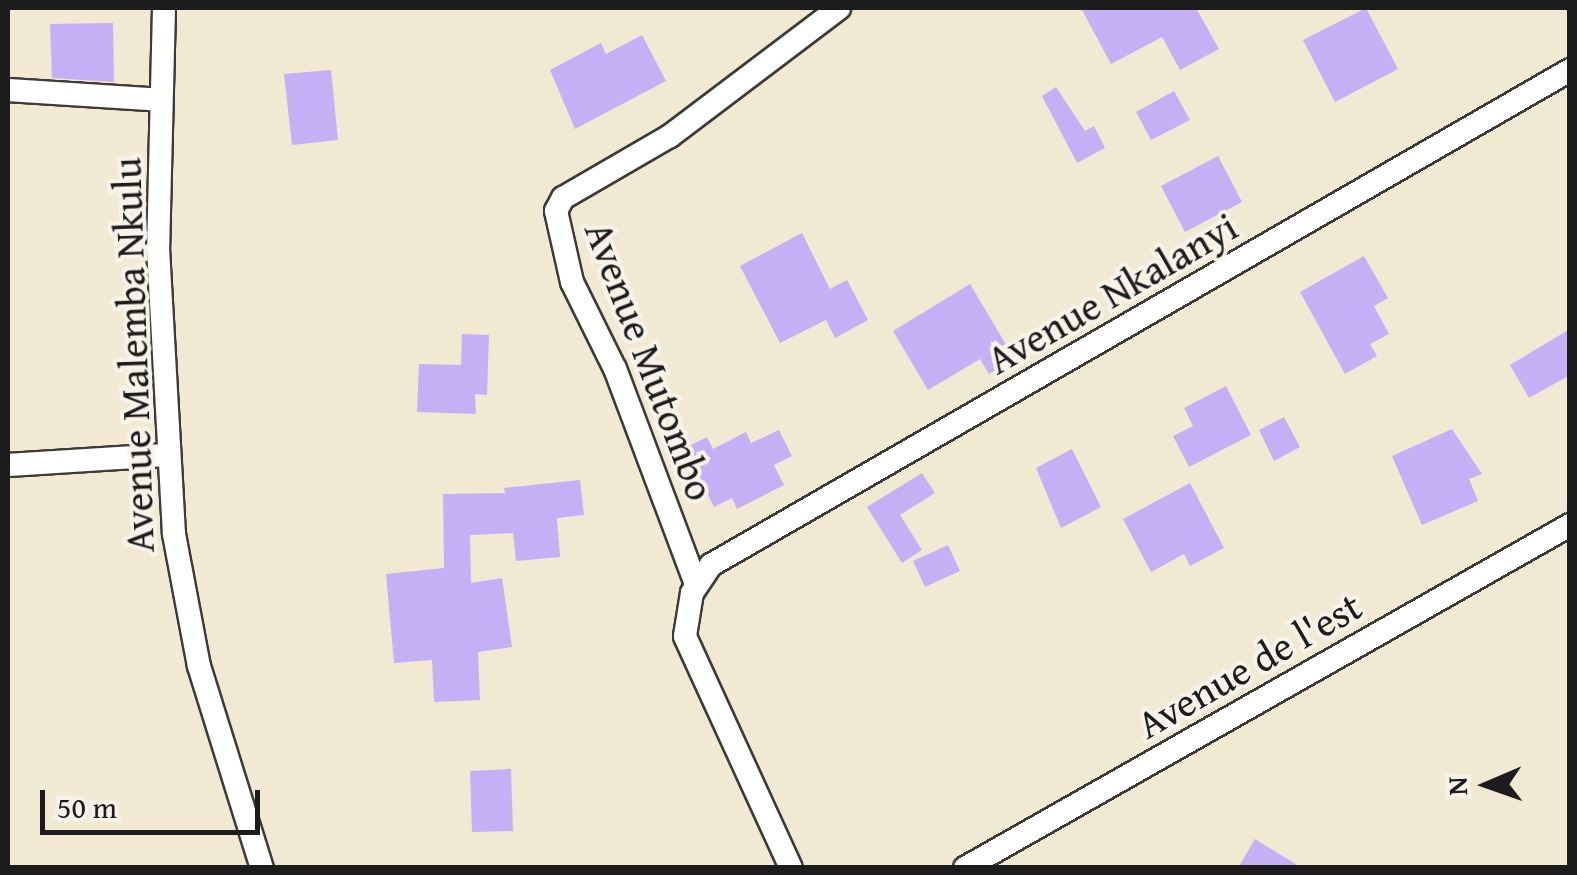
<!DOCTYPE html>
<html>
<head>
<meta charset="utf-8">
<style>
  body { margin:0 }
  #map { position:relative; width:1577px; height:875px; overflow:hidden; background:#f2e9d3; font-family:"Gentium Book Plus",serif }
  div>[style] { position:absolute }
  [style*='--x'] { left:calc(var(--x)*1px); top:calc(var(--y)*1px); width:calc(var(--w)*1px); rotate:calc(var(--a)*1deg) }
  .building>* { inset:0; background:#c4b0f5 }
  .roads { filter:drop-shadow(2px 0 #3c3b37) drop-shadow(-2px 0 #3c3b37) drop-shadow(0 2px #3c3b37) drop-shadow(0 -2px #3c3b37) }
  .minor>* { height:22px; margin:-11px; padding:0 11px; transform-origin:11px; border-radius:11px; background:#fff }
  span { translate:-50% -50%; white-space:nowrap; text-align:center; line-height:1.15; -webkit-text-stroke:8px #f7f3e8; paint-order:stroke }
  .street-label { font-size:40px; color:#1c1c1c }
  .frame { position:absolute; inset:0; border:10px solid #1c1c1c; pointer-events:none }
  .north { position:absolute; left:1437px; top:735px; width:100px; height:100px; -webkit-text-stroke:8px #f7f3e8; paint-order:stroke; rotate:268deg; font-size:28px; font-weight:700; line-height:40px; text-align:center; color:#1c1c1c }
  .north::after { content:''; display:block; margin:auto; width:35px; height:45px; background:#1c1c1c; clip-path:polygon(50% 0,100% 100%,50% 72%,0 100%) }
  .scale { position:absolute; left:40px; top:790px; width:220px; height:45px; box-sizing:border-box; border:5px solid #1c1c1c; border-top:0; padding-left:12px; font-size:30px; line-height:35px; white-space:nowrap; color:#1c1c1c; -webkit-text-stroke:8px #f7f3e8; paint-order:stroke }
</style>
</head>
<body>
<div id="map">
  <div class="building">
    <div style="clip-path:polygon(1081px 8px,1196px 8px,1219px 49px,1180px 70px,1162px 37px,1111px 64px)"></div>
    <div style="clip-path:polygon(1366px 8px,1398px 69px,1335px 102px,1303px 40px)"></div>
    <div style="clip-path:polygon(113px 23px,114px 82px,52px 78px,50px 24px)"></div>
    <div style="clip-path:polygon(642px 35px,666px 81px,575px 129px,550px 70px,601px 43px,606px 54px)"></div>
    <div style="clip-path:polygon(331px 70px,338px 140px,292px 145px,284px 74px)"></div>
    <div style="clip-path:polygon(1056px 87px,1085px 131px,1094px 126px,1105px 148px,1077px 163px,1042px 96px)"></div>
    <div style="clip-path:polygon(1174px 91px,1190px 120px,1151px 140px,1136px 112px)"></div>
    <div style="clip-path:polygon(1218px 156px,1242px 202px,1185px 232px,1161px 186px)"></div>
    <div style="clip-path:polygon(802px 233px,830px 289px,847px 280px,868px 320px,835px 338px,826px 320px,780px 343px,740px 266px)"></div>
    <div style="clip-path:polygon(1364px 256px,1388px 298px,1374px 306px,1389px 334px,1370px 344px,1377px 356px,1345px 374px,1300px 292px)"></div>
    <div style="clip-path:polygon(970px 284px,1014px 358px,989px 374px,980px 359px,928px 390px,893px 331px)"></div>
    <div style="clip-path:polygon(1570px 329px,1570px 375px,1529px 398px,1510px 365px)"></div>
    <div style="clip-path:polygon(462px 334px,489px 335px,487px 395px,475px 394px,476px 414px,417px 412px,419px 364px,461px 365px)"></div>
    <div style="clip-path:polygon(1226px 386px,1251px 435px,1189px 467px,1173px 436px,1193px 426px,1184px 408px)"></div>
    <div style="clip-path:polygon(1284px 417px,1300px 447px,1274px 461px,1259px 430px)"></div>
    <div style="clip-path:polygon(1452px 429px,1482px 474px,1469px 479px,1478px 501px,1422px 525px,1392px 456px)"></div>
    <div style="clip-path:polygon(779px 430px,792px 456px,774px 465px,784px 485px,737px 509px,732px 498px,714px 507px,685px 448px,707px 437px,713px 449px,746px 432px,751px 443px)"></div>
    <div style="clip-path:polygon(1072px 449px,1101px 507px,1061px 528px,1036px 468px)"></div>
    <div style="clip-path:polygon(922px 473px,935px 493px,900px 515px,922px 550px,902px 563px,867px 507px)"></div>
    <div style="clip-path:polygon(580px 480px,584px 515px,557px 518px,560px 557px,516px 561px,513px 533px,470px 535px,471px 583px,502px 578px,512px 647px,478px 652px,480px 700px,434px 702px,432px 660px,394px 663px,386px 574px,444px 568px,443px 494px,505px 493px,504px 488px)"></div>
    <div style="clip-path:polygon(1190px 483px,1224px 548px,1190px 566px,1184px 554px,1151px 572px,1123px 519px)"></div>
    <div style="clip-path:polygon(948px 545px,960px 571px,925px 587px,913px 561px)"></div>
    <div style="clip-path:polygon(511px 769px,513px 831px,472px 832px,470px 771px)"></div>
    <div style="clip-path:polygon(1255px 839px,1302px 868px,1238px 868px)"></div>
  </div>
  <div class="roads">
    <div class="minor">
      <div style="--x:164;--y:8;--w:240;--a:91.4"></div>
      <div style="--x:158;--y:248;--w:286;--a:86.8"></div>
      <div style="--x:174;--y:534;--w:134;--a:79.3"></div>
      <div style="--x:199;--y:666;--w:212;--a:72.7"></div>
      <div style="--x:8;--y:90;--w:153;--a:3.7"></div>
      <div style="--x:8;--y:465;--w:159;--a:-3.6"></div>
      <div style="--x:696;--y:584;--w:230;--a:-110.6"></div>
      <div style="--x:615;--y:369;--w:97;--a:-116.3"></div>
      <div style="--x:572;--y:282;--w:73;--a:-102.7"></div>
      <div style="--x:556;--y:211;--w:15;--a:-62"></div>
      <div style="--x:563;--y:198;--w:124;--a:-30.1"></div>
      <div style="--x:670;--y:136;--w:212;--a:-37.1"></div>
      <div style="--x:791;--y:868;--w:255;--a:-114.6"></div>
      <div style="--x:685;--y:636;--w:44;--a:-80.8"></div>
      <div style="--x:692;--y:593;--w:34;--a:-56"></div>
      <div style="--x:711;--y:565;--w:991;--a:-29.95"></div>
      <div style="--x:965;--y:868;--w:695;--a:-29.55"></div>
    </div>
  </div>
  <div class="street-label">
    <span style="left:1112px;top:293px;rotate:-30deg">Avenue Nkalanyi</span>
    <span style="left:133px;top:355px;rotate:-92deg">Avenue Malemba Nkulu</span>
    <span style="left:650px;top:361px;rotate:69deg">Avenue Mutombo</span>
    <span style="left:1249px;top:665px;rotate:-30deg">Avenue de l'est</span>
  </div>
  <div class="frame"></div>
  <div class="north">N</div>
  <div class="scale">50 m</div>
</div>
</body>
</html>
